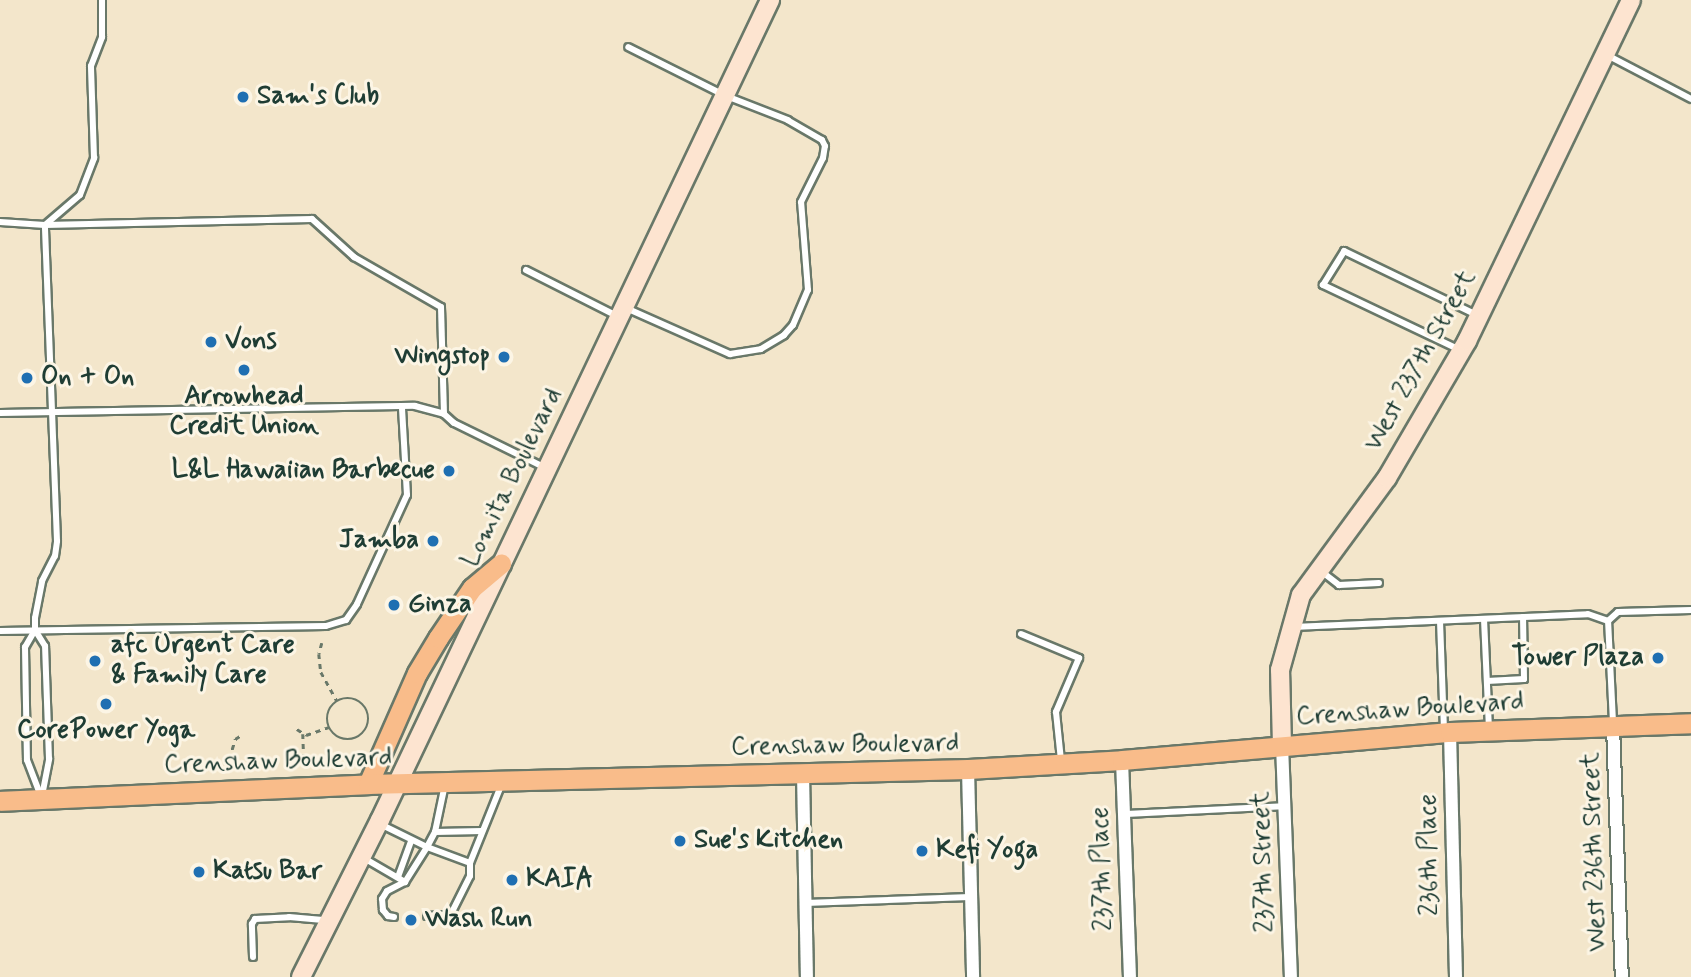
<!DOCTYPE html>
<html>
<head>
<meta charset="utf-8">
<style>
  body { margin:0 }
  #map { position:relative; width:1691px; height:977px; overflow:hidden; background:#f3e6cb; font-family:Mynerve,sans-serif }
  div>[style] { position:absolute }
  [style*='--x'] { left:calc(var(--x)*1px); top:calc(var(--y)*1px); width:calc(var(--w)*1px); rotate:calc(var(--a)*1deg) }
  .path>* { height:2.5px; margin-top:-1.25px; transform-origin:0; background:repeating-linear-gradient(90deg,#697869 0 5px,transparent 0 10px) }
  .path>.ring { margin:-1.25px; padding:0; box-sizing:content-box; background:none; border:2.5px solid #697869; border-radius:50% }
  .roads { filter:drop-shadow(2px 0 #697869) drop-shadow(-2px 0 #697869) drop-shadow(0 2px #697869) drop-shadow(0 -2px #697869) }
  .lane>* { height:6px; margin:-3px; padding:0 3px; transform-origin:3px; border-radius:3px; background:#fff }
  .street>* { height:12px; margin:-6px; padding:0 6px; transform-origin:6px; border-radius:6px; background:#fff }
  .secondary>* { height:18px; margin:-9px; padding:0 9px; transform-origin:9px; border-radius:9px; background:#fde4d0 }
  .primary>* { height:19px; margin:-9.5px; padding:0 9.5px; transform-origin:9.5px; border-radius:9.5px; background:#f9bc8a }
  .dots>* { width:19px; height:19px; translate:-50% -50%; box-sizing:border-box; border:4px solid #fcf5e5; border-radius:50% }
  span { translate:-50% -50%; white-space:nowrap; text-align:center; line-height:1.15; -webkit-text-stroke:6px #fcf5e5; paint-order:stroke }
  .poi-label { font-size:26px; color:#1f3d34; font-weight:700 }
  .left { translate:0 -50%; text-align:left }
  .right { translate:-100% -50%; text-align:right }
  .street-label { font-size:26px; color:#1f3d34 }
</style>
</head>
<body>
<div id="map">
  <div class="path">
    <div style="--x:322;--y:643;--w:11;--a:105"></div>
    <div style="--x:319;--y:654;--w:18;--a:84"></div>
    <div style="--x:321;--y:672;--w:33;--a:61"></div>
    <div class="ring" style="left:327px;top:698px;width:39.5px;height:39.5px"></div>
    <div style="--x:297;--y:729;--w:11;--a:34"></div>
    <div style="--x:306;--y:735;--w:24;--a:-19"></div>
    <div style="--x:303;--y:734;--w:23;--a:88"></div>
    <div style="--x:229;--y:759;--w:21;--a:-73"></div>
    <div style="--x:235;--y:739;--w:9;--a:-32"></div>
  </div>
  <div class="roads">
    <div class="lane">
      <div style="--x:1607;--y:55;--w:95;--a:27.6"></div>
      <div style="--x:0;--y:222;--w:45;--a:3.8"></div>
      <div style="--x:45;--y:225;--w:267;--a:-1.3"></div>
      <div style="--x:312;--y:219;--w:57;--a:42.1"></div>
      <div style="--x:354;--y:257;--w:100;--a:29.9"></div>
      <div style="--x:441;--y:307;--w:107;--a:88.4"></div>
      <div style="--x:526;--y:270;--w:102;--a:26.8"></div>
      <div style="--x:626;--y:308;--w:114;--a:23.9"></div>
      <div style="--x:730;--y:354;--w:31;--a:-9"></div>
      <div style="--x:761;--y:349;--w:27;--a:-31"></div>
      <div style="--x:784;--y:335;--w:13;--a:-48"></div>
      <div style="--x:793;--y:325;--w:38;--a:-67"></div>
      <div style="--x:808;--y:290;--w:88;--a:-94.5"></div>
      <div style="--x:801;--y:202;--w:49;--a:-63.4"></div>
      <div style="--x:823;--y:158;--w:12;--a:-81"></div>
      <div style="--x:825;--y:146;--w:7;--a:-117"></div>
      <div style="--x:822;--y:140;--w:39;--a:-150"></div>
      <div style="--x:788;--y:120;--w:69;--a:-158.7"></div>
      <div style="--x:724;--y:95;--w:107;--a:-153.4"></div>
      <div style="--x:1460;--y:350;--w:152;--a:-154.6"></div>
      <div style="--x:1323;--y:285;--w:40;--a:-58"></div>
      <div style="--x:1344;--y:251;--w:148;--a:25.7"></div>
      <div style="--x:0;--y:413;--w:415;--a:-1"></div>
      <div style="--x:415;--y:406;--w:30;--a:15"></div>
      <div style="--x:444;--y:414;--w:13;--a:42"></div>
      <div style="--x:454;--y:423;--w:102;--a:26.1"></div>
      <div style="--x:1321;--y:571;--w:23;--a:38"></div>
      <div style="--x:1339;--y:585;--w:40;--a:-2.9"></div>
      <div style="--x:1484;--y:619;--w:110;--a:87.4"></div>
      <div style="--x:1440;--y:621;--w:110;--a:87.9"></div>
      <div style="--x:1293;--y:627;--w:295;--a:-2.5"></div>
      <div style="--x:1588;--y:614;--w:21;--a:19"></div>
      <div style="--x:35;--y:630;--w:20;--a:120"></div>
      <div style="--x:25;--y:647;--w:113;--a:89"></div>
      <div style="--x:27;--y:760;--w:36;--a:69"></div>
      <div style="--x:0;--y:631;--w:326;--a:-0.9"></div>
      <div style="--x:326;--y:626;--w:21;--a:-17"></div>
      <div style="--x:346;--y:620;--w:19;--a:-55"></div>
      <div style="--x:357;--y:604;--w:120;--a:-65.4"></div>
      <div style="--x:407;--y:495;--w:88;--a:-93.3"></div>
      <div style="--x:1021;--y:634;--w:63;--a:22.5"></div>
      <div style="--x:1079;--y:658;--w:59;--a:113.1"></div>
      <div style="--x:1056;--y:712;--w:48;--a:84.1"></div>
      <div style="--x:1487;--y:681;--w:37;--a:-3"></div>
      <div style="--x:1524;--y:679;--w:62;--a:-90.9"></div>
      <div style="--x:1613;--y:722;--w:101;--a:-92.8"></div>
      <div style="--x:1608;--y:621;--w:13;--a:-42"></div>
      <div style="--x:1618;--y:612;--w:73;--a:-1.6"></div>
      <div style="--x:42;--y:796;--w:38;--a:-79"></div>
      <div style="--x:49;--y:759;--w:113;--a:-92"></div>
      <div style="--x:45;--y:646;--w:19;--a:-122"></div>
      <div style="--x:35;--y:630;--w:12;--a:-90"></div>
      <div style="--x:35;--y:618;--w:38;--a:-79"></div>
      <div style="--x:42;--y:581;--w:28;--a:-63"></div>
      <div style="--x:55;--y:556;--w:15;--a:-82"></div>
      <div style="--x:57;--y:541;--w:316;--a:-92.2"></div>
      <div style="--x:45;--y:225;--w:46;--a:-40.6"></div>
      <div style="--x:80;--y:195;--w:40;--a:-69"></div>
      <div style="--x:94;--y:158;--w:92;--a:-91.9"></div>
      <div style="--x:91;--y:66;--w:31;--a:-69"></div>
      <div style="--x:102;--y:37;--w:37;--a:-90"></div>
      <div style="--x:1124;--y:814;--w:161;--a:-2.8"></div>
      <div style="--x:380;--y:824;--w:52;--a:26.1"></div>
      <div style="--x:427;--y:847;--w:17;--a:-62"></div>
      <div style="--x:435;--y:832;--w:49;--a:-78.2"></div>
      <div style="--x:435;--y:832;--w:47;--a:-1.2"></div>
      <div style="--x:362;--y:857;--w:50;--a:30.2"></div>
      <div style="--x:405;--y:882;--w:41;--a:-57.8"></div>
      <div style="--x:427;--y:847;--w:46;--a:20.4"></div>
      <div style="--x:470;--y:863;--w:83;--a:-68.1"></div>
      <div style="--x:398;--y:877;--w:38;--a:-70"></div>
      <div style="--x:805;--y:903;--w:165;--a:-2.1"></div>
      <div style="--x:427;--y:916;--w:19;--a:-3"></div>
      <div style="--x:446;--y:915;--w:7;--a:-27"></div>
      <div style="--x:452;--y:912;--w:40;--a:-63.4"></div>
      <div style="--x:470;--y:876;--w:13;--a:-90"></div>
      <div style="--x:394;--y:917;--w:6;--a:-171"></div>
      <div style="--x:388;--y:916;--w:8;--a:-130"></div>
      <div style="--x:383;--y:910;--w:11;--a:-95"></div>
      <div style="--x:382;--y:899;--w:9;--a:-58"></div>
      <div style="--x:387;--y:891;--w:20;--a:-27"></div>
      <div style="--x:253;--y:957;--w:33;--a:-92"></div>
      <div style="--x:252;--y:924;--w:6;--a:-59"></div>
      <div style="--x:255;--y:919;--w:34;--a:-3"></div>
      <div style="--x:289;--y:917;--w:37;--a:5"></div>
    </div>
    <div class="street">
      <div style="--x:1613;--y:725;--w:252;--a:88"></div>
      <div style="--x:1450;--y:732;--w:245;--a:88.6"></div>
      <div style="--x:1282;--y:745;--w:232;--a:87.8"></div>
      <div style="--x:1122;--y:760;--w:217;--a:87.9"></div>
      <div style="--x:968;--y:769;--w:208;--a:88.6"></div>
      <div style="--x:803;--y:773;--w:204;--a:88.9"></div>
    </div>
    <div class="secondary">
      <div style="--x:1282;--y:745;--w:75;--a:-91.5"></div>
      <div style="--x:1280;--y:670;--w:78;--a:-74.4"></div>
      <div style="--x:1301;--y:595;--w:145;--a:-53.7"></div>
      <div style="--x:1387;--y:478;--w:159;--a:-59.7"></div>
      <div style="--x:1467;--y:341;--w:378;--a:-64.3"></div>
      <div style="--x:301;--y:977;--w:176;--a:-63.3"></div>
      <div style="--x:380;--y:820;--w:908;--a:-64.56"></div>
    </div>
    <div class="primary">
      <div style="--x:368;--y:784;--w:121;--a:-66.2"></div>
      <div style="--x:417;--y:673;--w:41;--a:-59"></div>
      <div style="--x:438;--y:638;--w:60;--a:-55.8"></div>
      <div style="--x:472;--y:588;--w:38;--a:-40"></div>
      <div style="--x:0;--y:801;--w:368;--a:-2.6"></div>
      <div style="--x:368;--y:784;--w:600;--a:-1.43"></div>
      <div style="--x:968;--y:769;--w:154;--a:-3.3"></div>
      <div style="--x:1122;--y:760;--w:329;--a:-4.9"></div>
      <div style="--x:1450;--y:732;--w:241;--a:-2.1"></div>
    </div>
  </div>
  <div class="dots">
    <div style="left:243px;top:97px;background:#1f6fb2"></div>
    <div style="left:211px;top:342px;background:#1f6fb2"></div>
    <div style="left:504px;top:357px;background:#1f6fb2"></div>
    <div style="left:244px;top:370px;background:#1f6fb2"></div>
    <div style="left:27px;top:378px;background:#1f6fb2"></div>
    <div style="left:449px;top:471px;background:#1f6fb2"></div>
    <div style="left:433px;top:541px;background:#1f6fb2"></div>
    <div style="left:394px;top:605px;background:#1f6fb2"></div>
    <div style="left:1658px;top:658px;background:#1f6fb2"></div>
    <div style="left:95px;top:661px;background:#1f6fb2"></div>
    <div style="left:106px;top:704px;background:#1f6fb2"></div>
    <div style="left:680px;top:841px;background:#1f6fb2"></div>
    <div style="left:922px;top:851px;background:#1f6fb2"></div>
    <div style="left:199px;top:872px;background:#1f6fb2"></div>
    <div style="left:512px;top:880px;background:#1f6fb2"></div>
    <div style="left:411px;top:920px;background:#1f6fb2"></div>
  </div>
  <div class="poi-label">
    <span class="left" style="left:257px;top:97px">Sam's Club</span>
    <span class="left" style="left:225px;top:342px">Vons</span>
    <span class="right" style="left:490px;top:357px">Wingstop</span>
    <span class="left" style="left:41px;top:378px">On + On</span>
    <span style="left:244px;top:412px">Arrowhead<br>Credit Union</span>
    <span class="right" style="left:435px;top:471px">L&amp;L Hawaiian Barbecue</span>
    <span class="right" style="left:419px;top:541px">Jamba</span>
    <span class="left" style="left:408px;top:605px">Ginza</span>
    <span class="left" style="left:111px;top:661px">afc Urgent Care<br>&amp; Family Care</span>
    <span class="right" style="left:1644px;top:658px">Tower Plaza</span>
    <span style="left:106px;top:731px">CorePower Yoga</span>
    <span class="left" style="left:694px;top:841px">Sue's Kitchen</span>
    <span class="left" style="left:936px;top:851px">Kefi Yoga</span>
    <span class="left" style="left:213px;top:872px">Katsu Bar</span>
    <span class="left" style="left:526px;top:880px">KAIA</span>
    <span class="left" style="left:425px;top:920px">Wash Run</span>
  </div>
  <div class="street-label">
    <span style="left:1421px;top:361px;rotate:-61deg">West 237th Street</span>
    <span style="left:513px;top:478px;rotate:-64deg">Lomita Boulevard</span>
    <span style="left:1410px;top:710px;rotate:-4deg">Crenshaw Boulevard</span>
    <span style="left:845px;top:746px;rotate:-1deg">Crenshaw Boulevard</span>
    <span style="left:278px;top:762px;rotate:-2deg">Crenshaw Boulevard</span>
    <span style="left:1595px;top:852px;rotate:-92deg">West 236th Street</span>
    <span style="left:1430px;top:855px;rotate:-91deg">236th Place</span>
    <span style="left:1264px;top:862px;rotate:-92deg">237th Street</span>
    <span style="left:1103px;top:869px;rotate:-92deg">237th Place</span>
  </div>
</div>
</body>
</html>
